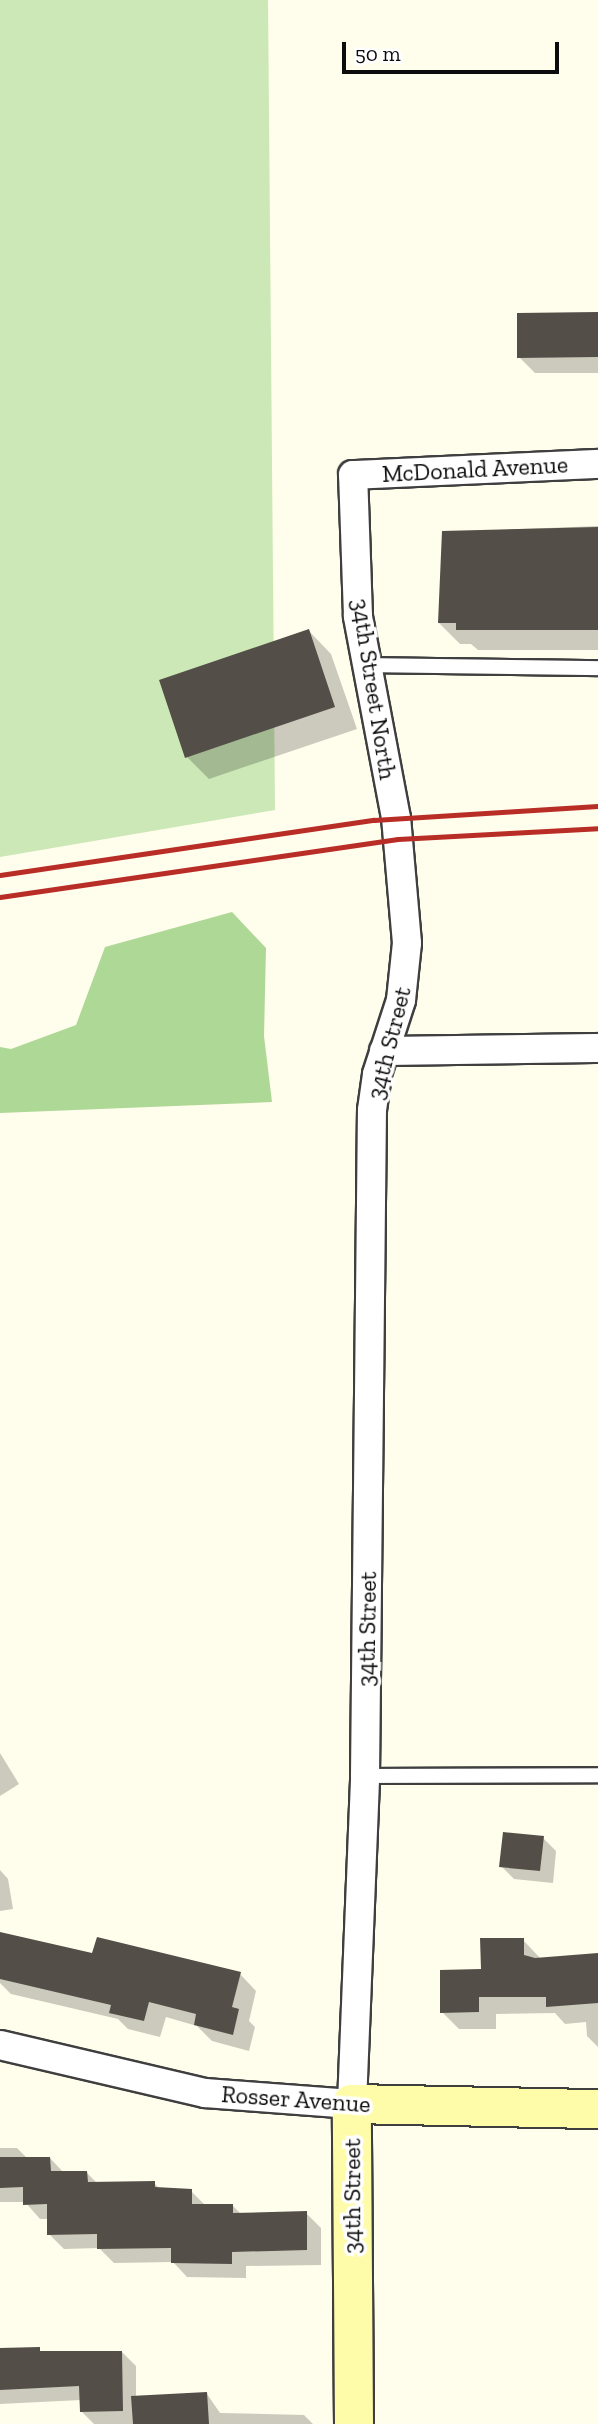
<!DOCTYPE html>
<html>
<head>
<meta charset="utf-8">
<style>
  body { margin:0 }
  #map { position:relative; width:598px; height:2424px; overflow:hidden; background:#fffdeb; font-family:"Zilla Slab",serif }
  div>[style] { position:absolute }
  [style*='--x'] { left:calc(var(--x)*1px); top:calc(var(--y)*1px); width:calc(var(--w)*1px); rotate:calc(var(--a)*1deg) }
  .green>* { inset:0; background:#cce8b6 }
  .forest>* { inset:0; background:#aed896 }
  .shadow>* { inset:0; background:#0003 }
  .building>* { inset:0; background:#544e49 }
  .roads { filter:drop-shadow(2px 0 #3f3f3f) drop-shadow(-2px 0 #3f3f3f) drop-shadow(0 2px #3f3f3f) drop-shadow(0 -2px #3f3f3f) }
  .lane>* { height:14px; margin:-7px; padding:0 7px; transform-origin:7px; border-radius:7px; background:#fff }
  .street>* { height:28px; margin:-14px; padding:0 14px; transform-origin:14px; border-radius:14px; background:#fff }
  .secondary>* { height:38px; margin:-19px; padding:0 19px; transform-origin:19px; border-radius:19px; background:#fefca8 }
  .rail>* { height:5px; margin:-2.5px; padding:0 2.5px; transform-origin:2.5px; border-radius:2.5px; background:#b92d27 }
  span { translate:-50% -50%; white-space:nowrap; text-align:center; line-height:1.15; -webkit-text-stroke:7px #fff; paint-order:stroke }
  .street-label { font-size:24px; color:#0c0c0c }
  .scale { position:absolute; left:342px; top:42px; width:217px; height:32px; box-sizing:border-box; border:4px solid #0c0c0c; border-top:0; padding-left:9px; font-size:21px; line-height:24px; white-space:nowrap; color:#0c0c0c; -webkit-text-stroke:5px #fff; paint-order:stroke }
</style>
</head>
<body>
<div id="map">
  <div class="green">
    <div style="clip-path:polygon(0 0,268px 0,275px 810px,0 857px)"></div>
  </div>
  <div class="forest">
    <div style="clip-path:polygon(232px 912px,266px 948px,264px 1036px,272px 1102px,0 1113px,0 1047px,11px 1049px,76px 1025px,105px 947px)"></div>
  </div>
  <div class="shadow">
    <div style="clip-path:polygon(598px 316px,598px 373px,535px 373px,519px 357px)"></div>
    <div style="clip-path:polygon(598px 526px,598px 650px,478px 650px,471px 644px,460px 644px,439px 623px,444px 532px)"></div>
    <div style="clip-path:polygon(309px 631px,331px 654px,357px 729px,209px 779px,187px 757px)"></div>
    <div style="clip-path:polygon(0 1753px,19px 1784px,0 1796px)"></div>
    <div style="clip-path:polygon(543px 1838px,556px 1851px,553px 1883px,514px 1879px,501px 1866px)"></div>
    <div style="clip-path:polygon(0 1870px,8px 1879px,13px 1909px,0 1911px)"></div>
    <div style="clip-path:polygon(523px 1940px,541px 1959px,598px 1955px,598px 2047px,587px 2036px,586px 2022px,565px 2024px,555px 2013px,496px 2014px,496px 2029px,459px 2029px,442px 2012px,483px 1971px)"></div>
    <div style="clip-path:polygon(0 1949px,240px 1974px,256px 1991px,249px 2021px,255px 2027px,249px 2051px,212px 2041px,197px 2026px,166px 2017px,160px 2037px,128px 2029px,118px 2019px,11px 1994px,0 1983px)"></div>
    <div style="clip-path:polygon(0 2148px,17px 2148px,28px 2159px,50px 2158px,64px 2173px,87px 2173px,98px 2184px,154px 2183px,160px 2189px,191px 2191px,206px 2206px,232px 2205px,241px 2214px,306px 2213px,321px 2228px,321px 2265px,246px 2266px,246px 2278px,187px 2277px,173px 2262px,114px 2263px,99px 2248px,64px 2249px,49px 2234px,49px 2219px,40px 2219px,25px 2202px,0 2202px)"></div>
    <div style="clip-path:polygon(0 2351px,122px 2352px,136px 2366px,136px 2397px,207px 2394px,220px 2413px,304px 2415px,313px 2424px,94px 2424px,81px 2411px,81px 2400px,0 2404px)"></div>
  </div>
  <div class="building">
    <div style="clip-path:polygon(598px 312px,598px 357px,517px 358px,517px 313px)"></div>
    <div style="clip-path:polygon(598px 527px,598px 630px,456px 630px,456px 623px,438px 623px,442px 531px)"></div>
    <div style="clip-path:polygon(309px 629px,335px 707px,185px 758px,159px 680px)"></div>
    <div style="clip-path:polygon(503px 1832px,544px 1836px,540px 1871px,499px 1867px)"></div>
    <div style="clip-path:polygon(0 1932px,92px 1953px,97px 1937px,241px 1972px,232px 2007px,239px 2009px,233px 2035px,194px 2025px,196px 2014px,149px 2002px,144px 2021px,109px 2013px,111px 2005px,0 1979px)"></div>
    <div style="clip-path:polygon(480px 1938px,524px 1938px,524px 1955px,535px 1958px,598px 1953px,598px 2003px,546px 2007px,546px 1997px,479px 1997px,479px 2012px,440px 2013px,440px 1970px,481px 1969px)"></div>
    <div style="clip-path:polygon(0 2157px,50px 2157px,51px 2171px,87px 2171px,88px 2182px,155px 2181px,155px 2187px,192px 2189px,192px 2204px,233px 2204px,233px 2213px,307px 2211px,307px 2250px,232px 2252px,232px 2264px,171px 2263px,171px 2248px,97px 2249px,97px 2234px,47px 2235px,47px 2204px,23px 2205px,23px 2187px,0 2188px)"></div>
    <div style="clip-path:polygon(40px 2347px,40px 2351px,122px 2351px,123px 2411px,80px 2412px,79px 2386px,0 2390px,0 2348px)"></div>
    <div style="clip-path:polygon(207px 2392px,209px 2424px,133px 2424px,131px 2396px)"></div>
  </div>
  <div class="roads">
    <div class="lane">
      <div style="--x:369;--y:665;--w:229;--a:0.8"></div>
      <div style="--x:365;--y:1776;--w:233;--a:-0.2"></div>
    </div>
    <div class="street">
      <div style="--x:384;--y:1051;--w:214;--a:-0.8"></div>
      <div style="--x:0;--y:2045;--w:211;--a:13.2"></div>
      <div style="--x:205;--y:2093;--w:147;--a:4.3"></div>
      <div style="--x:352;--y:2104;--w:328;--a:-87.7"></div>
      <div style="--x:365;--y:1776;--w:666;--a:-89.4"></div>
      <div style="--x:372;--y:1110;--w:36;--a:-82"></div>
      <div style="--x:377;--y:1074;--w:78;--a:-72"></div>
      <div style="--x:401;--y:1000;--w:57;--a:-84"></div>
      <div style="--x:407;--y:943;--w:125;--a:-95"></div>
      <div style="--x:396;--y:818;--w:206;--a:-100.7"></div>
      <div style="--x:358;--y:616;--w:141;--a:-92"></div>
      <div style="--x:353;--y:475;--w:245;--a:-2.6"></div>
    </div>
    <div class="secondary">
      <div style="--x:354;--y:2424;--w:320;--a:-90.4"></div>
      <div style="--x:352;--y:2104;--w:246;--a:1.2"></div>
    </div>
  </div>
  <div class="rail">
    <div style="--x:0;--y:875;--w:378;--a:-8.4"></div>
    <div style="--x:374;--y:820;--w:224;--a:-3.6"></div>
    <div style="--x:0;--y:897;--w:402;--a:-8.3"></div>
    <div style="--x:398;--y:839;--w:200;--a:-3.1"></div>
  </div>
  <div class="street-label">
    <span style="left:475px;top:469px;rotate:-3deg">McDonald Avenue</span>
    <span style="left:374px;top:689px;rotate:81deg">34th Street North</span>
    <span style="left:389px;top:1043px;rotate:-76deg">34th Street</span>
    <span style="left:367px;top:1629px;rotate:-89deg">34th Street</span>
    <span style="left:296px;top:2099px;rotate:4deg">Rosser Avenue</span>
    <span style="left:352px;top:2196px;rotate:-90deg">34th Street</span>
  </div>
  <div class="scale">50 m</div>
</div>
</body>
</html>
